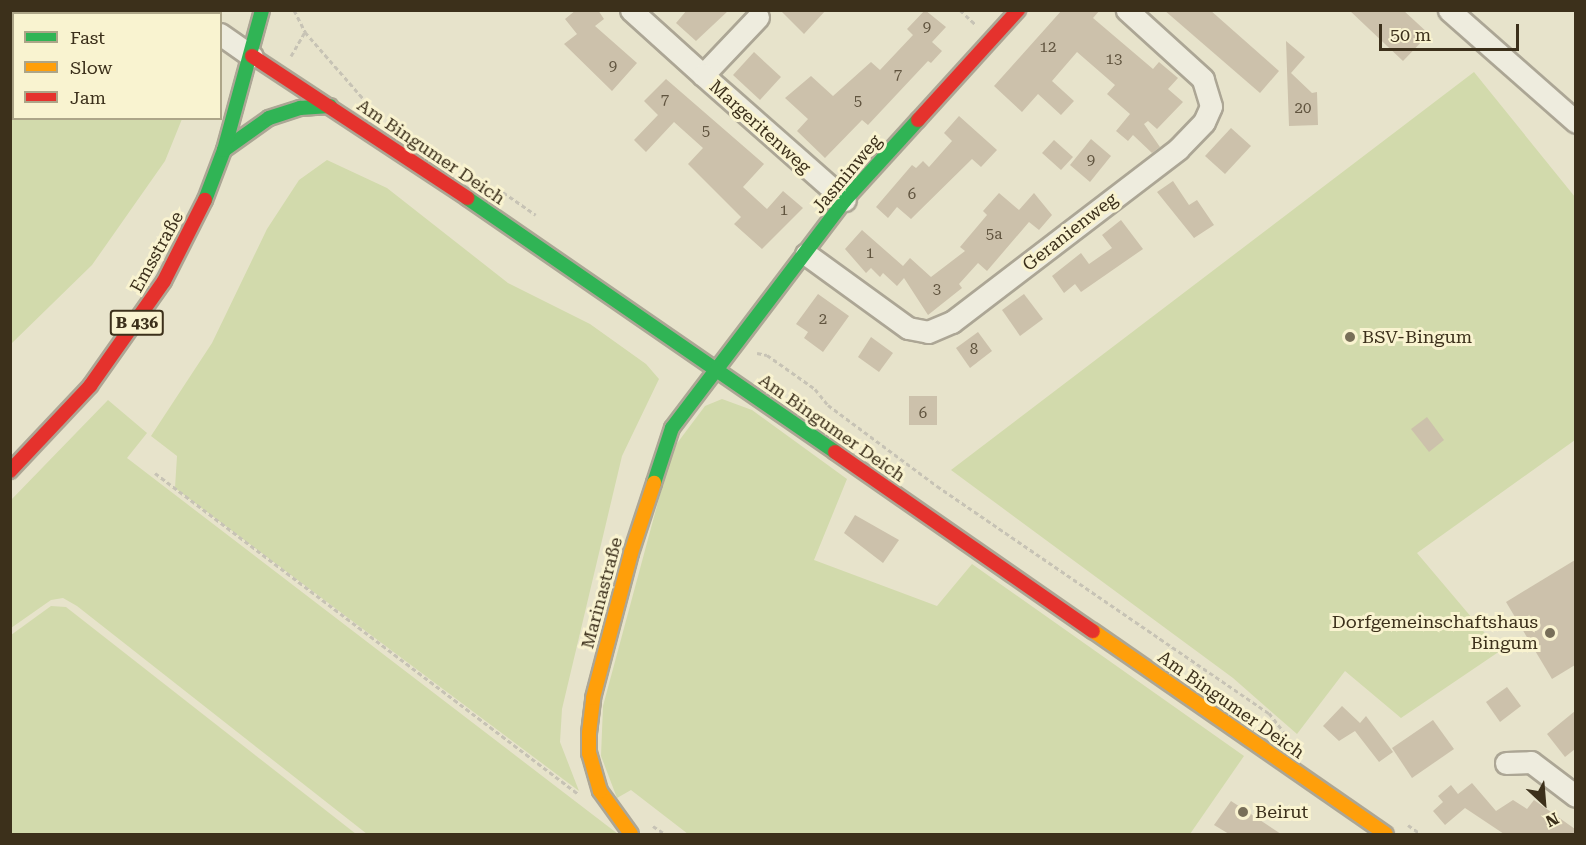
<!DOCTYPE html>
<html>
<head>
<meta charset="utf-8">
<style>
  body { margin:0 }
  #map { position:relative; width:1586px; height:845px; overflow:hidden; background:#e7e3cb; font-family:"Roboto Serif",serif }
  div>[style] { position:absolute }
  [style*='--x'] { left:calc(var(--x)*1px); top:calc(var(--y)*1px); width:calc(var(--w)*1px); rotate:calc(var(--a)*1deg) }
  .green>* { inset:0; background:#d2daac }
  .building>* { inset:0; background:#ccc1ab }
  .path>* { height:3px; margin-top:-1.5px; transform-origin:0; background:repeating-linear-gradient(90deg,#c7c3b5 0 4.5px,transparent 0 7.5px) }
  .roads { filter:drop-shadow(2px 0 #aca695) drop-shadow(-2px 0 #aca695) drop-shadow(0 2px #aca695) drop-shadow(0 -2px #aca695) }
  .street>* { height:21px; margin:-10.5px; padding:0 10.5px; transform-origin:10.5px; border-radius:10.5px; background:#eeecde }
  .fast>* { height:14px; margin:-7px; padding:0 7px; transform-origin:7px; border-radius:7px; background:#30b455 }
  .slow>* { height:14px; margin:-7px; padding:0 7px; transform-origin:7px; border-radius:7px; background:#ff9f0a }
  .jam>* { height:14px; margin:-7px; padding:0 7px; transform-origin:7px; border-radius:7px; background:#e5322d }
  .dots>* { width:16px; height:16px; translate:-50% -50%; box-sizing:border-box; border:3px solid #f9f3d0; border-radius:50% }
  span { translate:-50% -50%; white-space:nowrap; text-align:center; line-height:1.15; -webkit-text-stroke:6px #f9f3d0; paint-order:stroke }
  .number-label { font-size:15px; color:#60543f }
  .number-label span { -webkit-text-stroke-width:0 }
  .shield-label span { padding:2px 4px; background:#f9f3d0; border:2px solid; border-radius:4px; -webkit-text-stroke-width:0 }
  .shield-label { font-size:16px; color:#3c301b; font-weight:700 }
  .street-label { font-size:18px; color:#3c301b }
  .poi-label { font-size:18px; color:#3c301b }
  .left { translate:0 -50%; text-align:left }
  .right { translate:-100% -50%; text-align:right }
  .frame { position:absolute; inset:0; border:12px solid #3c301b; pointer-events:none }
  .legend { position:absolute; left:12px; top:12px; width:210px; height:108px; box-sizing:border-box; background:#f9f3d0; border:2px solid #ada588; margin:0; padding:8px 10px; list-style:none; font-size:18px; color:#3c301b }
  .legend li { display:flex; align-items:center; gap:12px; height:30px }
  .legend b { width:30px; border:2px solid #ada588 }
  .north { position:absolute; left:1514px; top:773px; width:60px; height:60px; -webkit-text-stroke:4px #f9f3d0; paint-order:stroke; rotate:154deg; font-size:16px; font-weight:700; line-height:24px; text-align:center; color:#3c301b }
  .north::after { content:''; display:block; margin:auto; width:21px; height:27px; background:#3c301b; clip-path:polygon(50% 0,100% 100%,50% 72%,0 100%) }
  .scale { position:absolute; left:1379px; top:24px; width:140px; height:27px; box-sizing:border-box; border:3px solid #3c301b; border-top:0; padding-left:8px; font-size:18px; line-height:21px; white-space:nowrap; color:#3c301b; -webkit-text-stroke:4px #f9f3d0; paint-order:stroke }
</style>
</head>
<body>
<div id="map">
  <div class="green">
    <div style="clip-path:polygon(11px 10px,166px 13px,14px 14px,14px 118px,182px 119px,165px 161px,92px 265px,11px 344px)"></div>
    <div style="clip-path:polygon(1474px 72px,1575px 197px,1575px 440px,1417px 553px,1500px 651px,1401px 718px,1345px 671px,1297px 734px,1233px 678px,951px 470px)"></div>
    <div style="clip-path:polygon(327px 160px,387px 188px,508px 283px,590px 324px,646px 364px,659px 379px,622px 456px,562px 709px,560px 742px,579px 791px,175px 488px,177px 456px,151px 436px,212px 343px,267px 229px,299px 180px)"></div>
    <div style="clip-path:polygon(722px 399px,752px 410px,847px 479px,814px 560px,937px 606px,972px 564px,1244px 756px,1190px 834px,688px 834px,631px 790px,617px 798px,601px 756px,603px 706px,672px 450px,705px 406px)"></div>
    <div style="clip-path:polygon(108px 400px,147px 433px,127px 458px,618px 834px,367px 834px,77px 606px,63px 598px,51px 600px,11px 628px,11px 500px)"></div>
    <div style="clip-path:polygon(51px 606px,66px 607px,356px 834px,11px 834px,11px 635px)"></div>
  </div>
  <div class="building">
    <div style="clip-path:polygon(576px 10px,598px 10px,604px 19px,595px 26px,637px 63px,612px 91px,564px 44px,577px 34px,565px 19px)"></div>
    <div style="clip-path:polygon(687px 10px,729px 10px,696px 41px,676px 23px)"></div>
    <div style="clip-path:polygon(780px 10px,826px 10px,804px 34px)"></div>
    <div style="clip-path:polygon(925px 10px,946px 27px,932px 42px,942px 51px,931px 63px,928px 61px,868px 125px,862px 120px,825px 158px,797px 131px,808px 119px,785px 98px,811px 76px,833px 96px,871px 62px,880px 70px,913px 35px,907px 29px)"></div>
    <div style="clip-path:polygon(1062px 10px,1100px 10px,1093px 18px,1153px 69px,1159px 62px,1178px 78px,1168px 89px,1183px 102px,1157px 129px,1148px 121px,1144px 124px,1160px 147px,1152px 153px,1133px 135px,1128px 141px,1116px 131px,1130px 114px,1107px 94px,1115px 85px,1077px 52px,1052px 81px,1074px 101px,1061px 115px,1038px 94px,1022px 112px,994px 86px)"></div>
    <div style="clip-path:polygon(1164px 10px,1210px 10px,1279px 71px,1260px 93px)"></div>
    <div style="clip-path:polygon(1349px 10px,1403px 10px,1429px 34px,1403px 61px)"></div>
    <div style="clip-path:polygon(1286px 41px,1305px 57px,1291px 73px,1312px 93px,1317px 92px,1318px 125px,1289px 126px)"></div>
    <div style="clip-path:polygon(754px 52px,781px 77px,760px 100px,733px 75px)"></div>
    <div style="clip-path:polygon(666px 79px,764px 164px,743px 187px,767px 209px,783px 191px,803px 208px,762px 249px,734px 224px,741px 217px,688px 164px,703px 148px,674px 122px,646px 152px,634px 140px,658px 115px,644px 101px)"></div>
    <div style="clip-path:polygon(959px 116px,997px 150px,981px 167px,972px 159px,911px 219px,897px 207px,888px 218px,876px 207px,912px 165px,916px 168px,923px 161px,929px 167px,952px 141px,944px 133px)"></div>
    <div style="clip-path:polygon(1231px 128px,1251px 146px,1225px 174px,1205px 156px)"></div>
    <div style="clip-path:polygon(1091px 139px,1111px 156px,1090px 182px,1070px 165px)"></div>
    <div style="clip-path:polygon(1054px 140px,1073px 157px,1061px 170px,1042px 153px)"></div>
    <div style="clip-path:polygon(1173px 181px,1189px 205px,1197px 200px,1214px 225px,1194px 238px,1157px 192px)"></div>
    <div style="clip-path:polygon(999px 193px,1019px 210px,1034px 193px,1052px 215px,1039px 230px,1029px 222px,987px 271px,978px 263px,959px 284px,962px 288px,928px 315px,904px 278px,897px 286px,883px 273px,880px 277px,871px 268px,866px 273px,845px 249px,862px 230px,903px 266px,910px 258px,931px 277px,965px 251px,960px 247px,987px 215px,983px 211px)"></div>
    <div style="clip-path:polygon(1121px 220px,1143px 249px,1081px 292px,1075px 284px,1064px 293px,1052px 276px,1081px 253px,1089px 264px,1112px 248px,1102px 235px)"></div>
    <div style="clip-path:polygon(818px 294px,849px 316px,823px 352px,804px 338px,808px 332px,796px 324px)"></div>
    <div style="clip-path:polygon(1024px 294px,1043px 319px,1020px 336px,1002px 310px)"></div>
    <div style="clip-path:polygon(978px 332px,992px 351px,970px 368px,956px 348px)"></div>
    <div style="clip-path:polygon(871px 337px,893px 353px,879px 372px,858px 357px)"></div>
    <div style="clip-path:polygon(909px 396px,937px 396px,937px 425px,909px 425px)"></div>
    <div style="clip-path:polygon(1427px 417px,1444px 440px,1429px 452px,1411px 429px)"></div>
    <div style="clip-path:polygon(855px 515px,899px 540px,883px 563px,844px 533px)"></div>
    <div style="clip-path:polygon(1575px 560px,1575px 665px,1552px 679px,1506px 602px)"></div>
    <div style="clip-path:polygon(1507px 687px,1521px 706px,1500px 722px,1486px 702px)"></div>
    <div style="clip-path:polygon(1342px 706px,1360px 723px,1366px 716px,1393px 752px,1379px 762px,1355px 731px,1339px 741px,1323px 726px)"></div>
    <div style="clip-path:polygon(1575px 711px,1575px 749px,1565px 757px,1547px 734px)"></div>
    <div style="clip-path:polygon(1433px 720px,1454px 749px,1412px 778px,1392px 748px)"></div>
    <div style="clip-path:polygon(1472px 783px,1496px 811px,1513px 800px,1527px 809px,1534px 800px,1575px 829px,1575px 834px,1504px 834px,1465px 808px,1445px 825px,1433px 811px,1443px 802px,1438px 796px,1451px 785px,1458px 794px)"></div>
    <div style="clip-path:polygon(1231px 801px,1281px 834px,1229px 834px,1214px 825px)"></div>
  </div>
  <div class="path">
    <div style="--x:294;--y:10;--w:25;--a:63"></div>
    <div style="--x:305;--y:32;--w:94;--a:48.9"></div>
    <div style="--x:960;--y:10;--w:21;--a:43"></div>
    <div style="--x:291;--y:56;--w:28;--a:-60"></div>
    <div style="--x:497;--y:188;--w:47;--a:34.7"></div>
    <div style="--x:757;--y:353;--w:10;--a:11"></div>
    <div style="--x:767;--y:355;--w:59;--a:35.3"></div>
    <div style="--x:815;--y:389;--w:21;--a:51"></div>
    <div style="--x:828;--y:405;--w:136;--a:36.6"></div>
    <div style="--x:937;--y:486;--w:402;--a:34.4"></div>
    <div style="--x:1269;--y:713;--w:29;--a:52"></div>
    <div style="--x:155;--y:473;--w:530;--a:37.17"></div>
    <div style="--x:1408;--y:825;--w:16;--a:35"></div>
    <div style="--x:653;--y:826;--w:14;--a:34"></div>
  </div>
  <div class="roads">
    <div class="street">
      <div style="--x:187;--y:10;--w:6;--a:45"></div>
      <div style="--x:631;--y:10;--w:97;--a:42.1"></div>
      <div style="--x:1449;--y:10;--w:169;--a:41.4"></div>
      <div style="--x:758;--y:17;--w:80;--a:133.5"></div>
      <div style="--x:703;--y:75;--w:189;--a:41.4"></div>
      <div style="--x:220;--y:34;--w:39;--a:35"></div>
      <div style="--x:806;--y:254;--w:126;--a:36"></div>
      <div style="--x:908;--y:328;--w:20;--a:11"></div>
      <div style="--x:928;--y:332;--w:26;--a:-23"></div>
      <div style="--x:952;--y:322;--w:285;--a:-37.4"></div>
      <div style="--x:1178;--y:149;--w:37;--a:-46"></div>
      <div style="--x:1204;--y:122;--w:17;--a:-66"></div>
      <div style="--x:1211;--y:106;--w:28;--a:-107"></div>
      <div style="--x:1203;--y:79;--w:103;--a:-137.8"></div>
      <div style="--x:1506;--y:763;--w:25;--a:-2"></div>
      <div style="--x:1531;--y:762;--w:56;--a:37.1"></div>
    </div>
    <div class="fast">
      <div style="--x:224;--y:150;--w:55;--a:-35.4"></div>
      <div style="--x:269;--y:118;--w:33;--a:-18"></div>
      <div style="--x:300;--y:108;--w:30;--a:-4"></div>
      <div style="--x:467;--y:198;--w:447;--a:34.6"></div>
      <div style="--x:205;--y:200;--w:53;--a:-69.2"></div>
      <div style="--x:224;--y:150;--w:145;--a:-74.8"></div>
      <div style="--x:654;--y:483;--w:58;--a:-71.9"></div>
      <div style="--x:672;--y:428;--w:286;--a:-52.8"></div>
      <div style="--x:845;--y:200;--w:108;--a:-47.6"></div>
    </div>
    <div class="slow">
      <div style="--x:1093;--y:631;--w:356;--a:34.7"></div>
      <div style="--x:631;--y:834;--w:53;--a:-125.8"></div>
      <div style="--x:600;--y:791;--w:40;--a:-106"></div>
      <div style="--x:589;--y:753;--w:20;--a:-90"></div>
      <div style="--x:589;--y:733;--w:35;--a:-83"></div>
      <div style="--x:593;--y:698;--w:150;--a:-75.3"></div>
      <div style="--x:631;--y:553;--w:74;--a:-71.8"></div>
    </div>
    <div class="jam">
      <div style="--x:252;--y:56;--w:258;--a:33.4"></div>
      <div style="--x:918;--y:120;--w:149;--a:-47.7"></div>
      <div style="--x:835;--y:452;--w:314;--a:34.8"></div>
      <div style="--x:10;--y:471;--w:117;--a:-46.7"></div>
      <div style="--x:90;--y:386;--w:128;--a:-54.8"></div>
      <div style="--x:164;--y:281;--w:91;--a:-63.2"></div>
    </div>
  </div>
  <div class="dots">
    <div style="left:1350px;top:337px;background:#786f59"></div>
    <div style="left:1550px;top:633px;background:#786f59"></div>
    <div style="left:1243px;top:812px;background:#786f59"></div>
  </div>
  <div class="number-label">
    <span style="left:927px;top:28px">9</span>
    <span style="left:1048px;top:48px">12</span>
    <span style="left:1114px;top:60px">13</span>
    <span style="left:613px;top:67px">9</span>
    <span style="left:898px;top:75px">7</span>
    <span style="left:665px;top:100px">7</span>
    <span style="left:858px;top:102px">5</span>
    <span style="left:1303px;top:109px">20</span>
    <span style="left:706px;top:132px">5</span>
    <span style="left:1091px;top:161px">9</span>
    <span style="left:912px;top:195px">6</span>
    <span style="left:784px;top:211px">1</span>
    <span style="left:994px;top:235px">5a</span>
    <span style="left:870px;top:254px">1</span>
    <span style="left:937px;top:290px">3</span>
    <span style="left:823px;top:320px">2</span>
    <span style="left:974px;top:350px">8</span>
    <span style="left:923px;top:414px">6</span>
  </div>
  <div class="shield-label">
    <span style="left:137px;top:323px">B 436</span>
  </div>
  <div class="street-label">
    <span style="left:760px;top:127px;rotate:42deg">Margeritenweg</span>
    <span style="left:431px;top:152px;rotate:34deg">Am Bingumer Deich</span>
    <span style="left:847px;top:174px;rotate:-50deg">Jasminweg</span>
    <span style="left:1070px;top:232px;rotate:-38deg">Geranienweg</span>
    <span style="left:157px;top:252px;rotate:-61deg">Emsstraße</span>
    <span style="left:832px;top:428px;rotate:35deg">Am Bingumer Deich</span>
    <span style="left:602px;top:593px;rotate:-75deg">Marinastraße</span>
    <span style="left:1231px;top:705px;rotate:35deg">Am Bingumer Deich</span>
  </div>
  <div class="poi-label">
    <span class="left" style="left:1362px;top:337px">BSV-Bingum</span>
    <span class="right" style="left:1538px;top:633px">Dorfgemeinschaftshaus<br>Bingum</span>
    <span class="left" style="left:1255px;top:812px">Beirut</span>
  </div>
  <div class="frame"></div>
  <ul class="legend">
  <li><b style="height:8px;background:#30b455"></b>Fast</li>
  <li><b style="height:8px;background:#ff9f0a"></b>Slow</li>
  <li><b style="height:8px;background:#e5322d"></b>Jam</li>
  </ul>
  <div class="north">N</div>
  <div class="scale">50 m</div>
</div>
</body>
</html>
